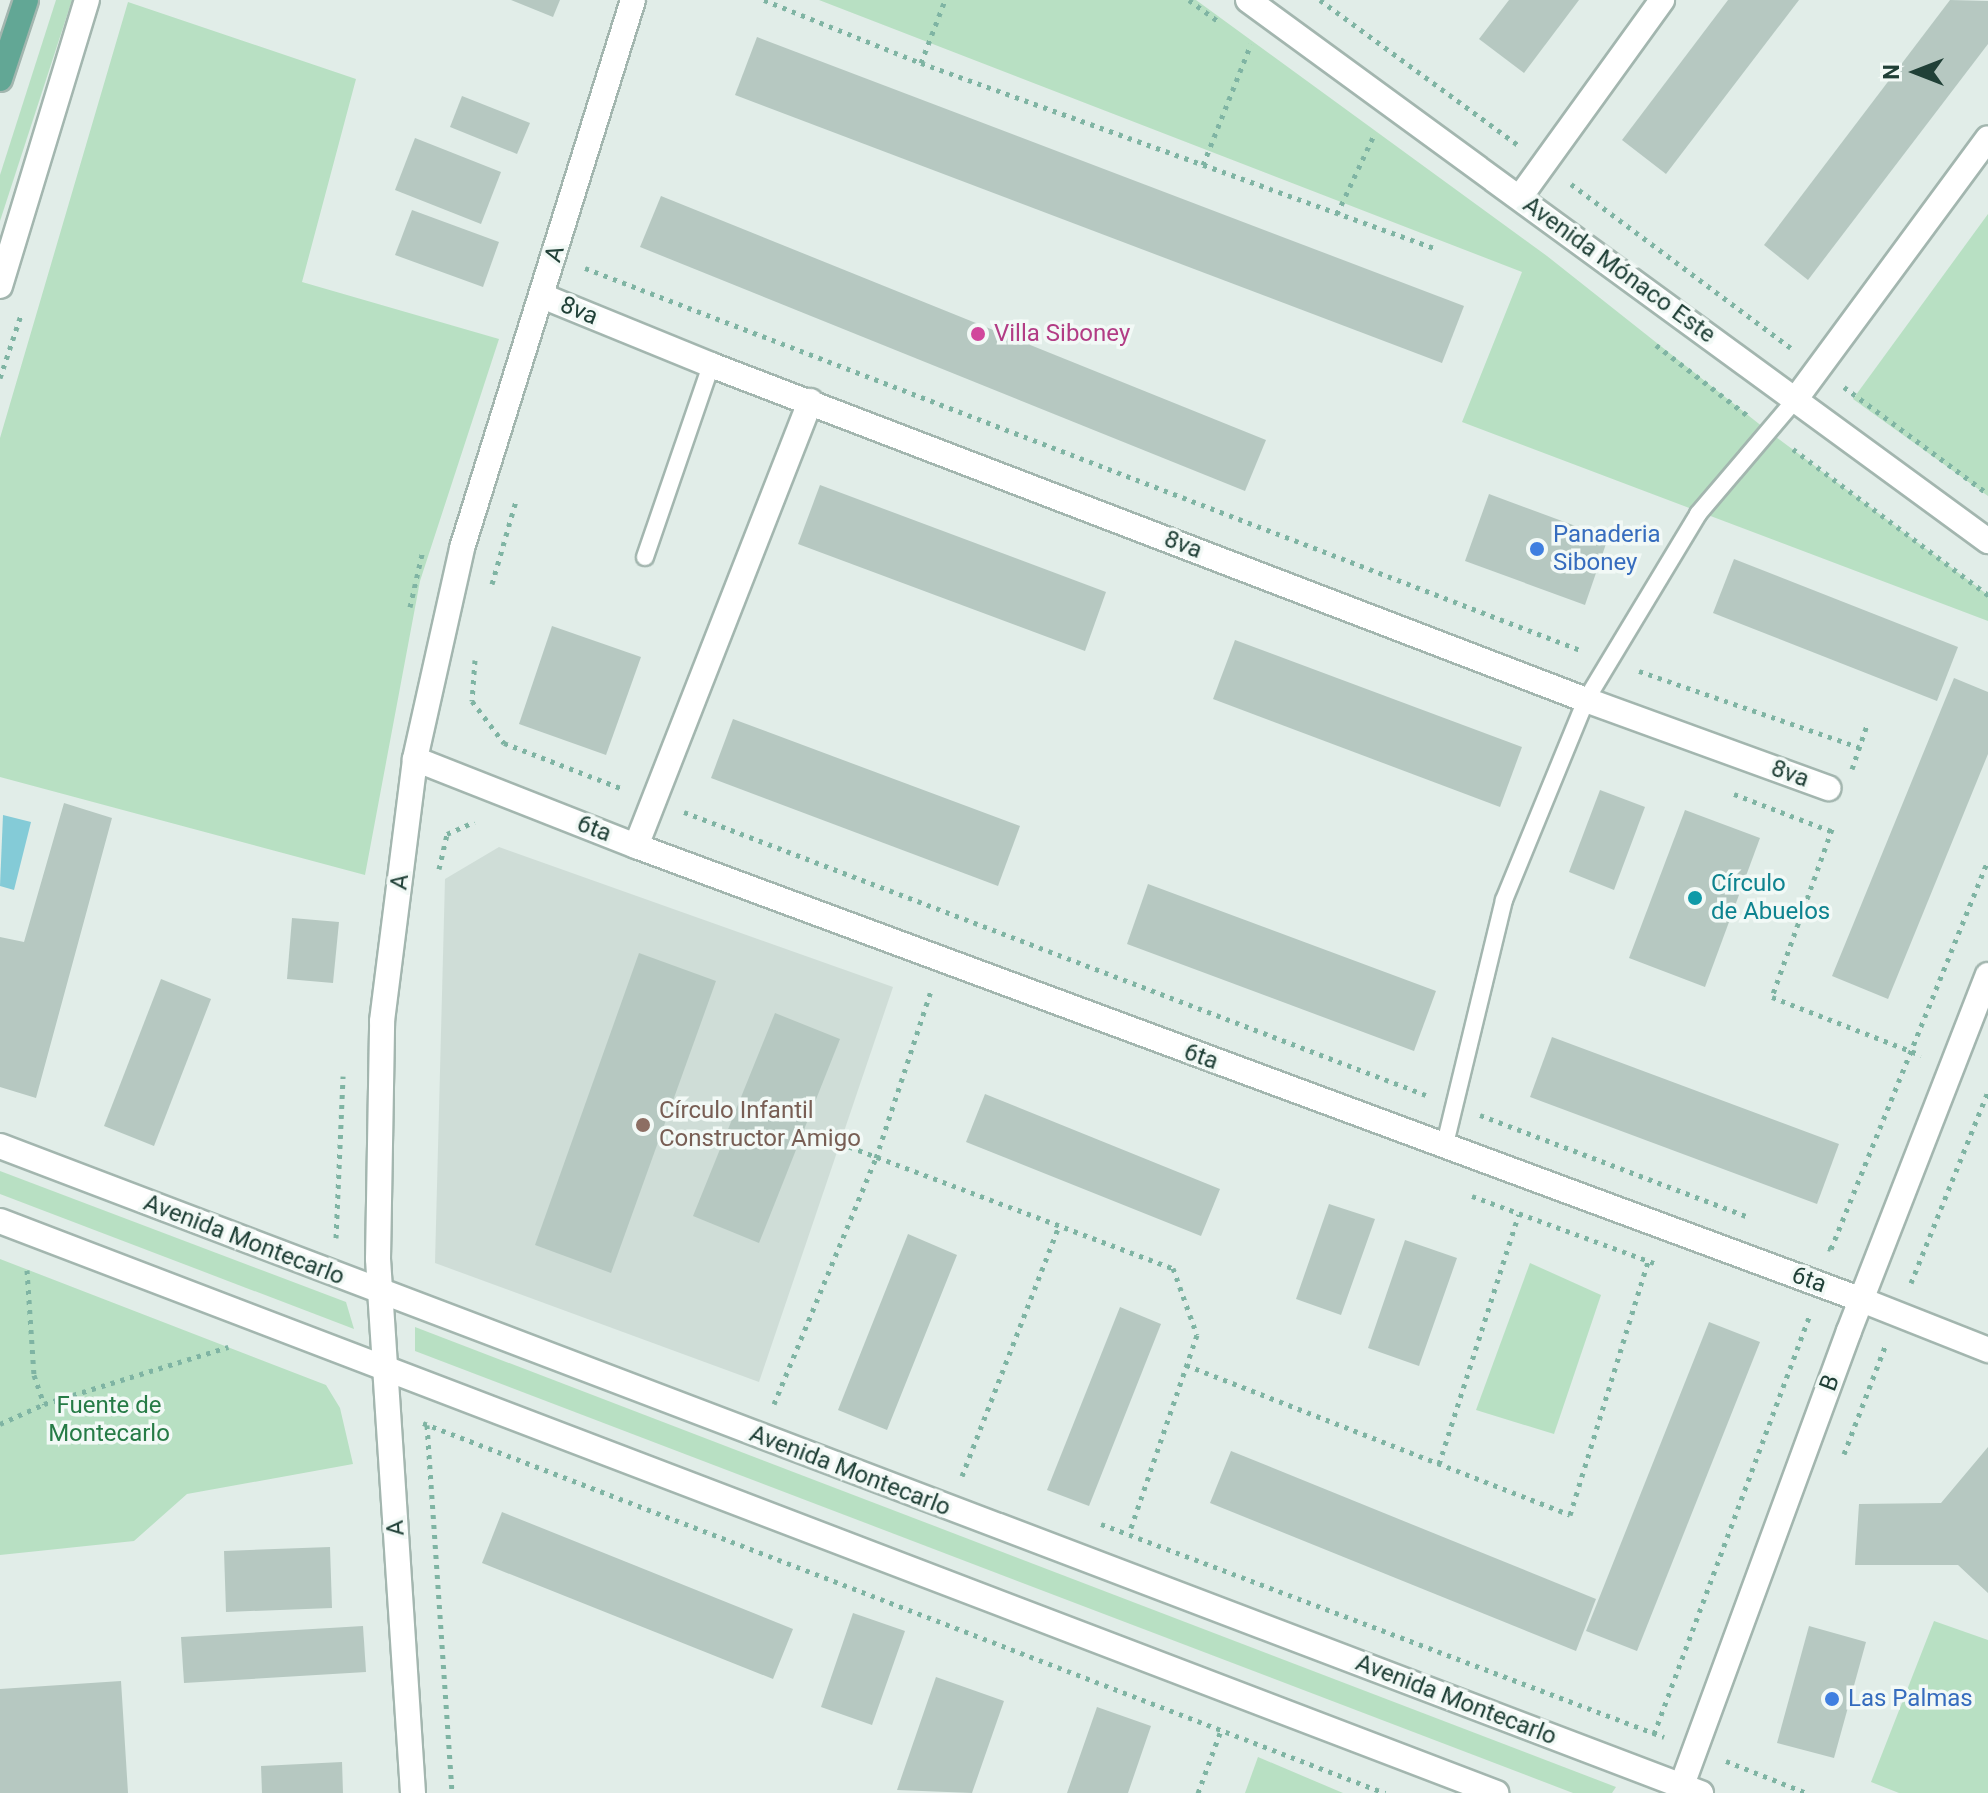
<!DOCTYPE html>
<html>
<head>
<meta charset="utf-8">
<style>
  body { margin:0 }
  #map { position:relative; width:1988px; height:1793px; overflow:hidden; background:#e1ede8; font-family:Roboto,sans-serif }
  div>[style] { position:absolute }
  [style*='--x'] { left:calc(var(--x)*1px); top:calc(var(--y)*1px); width:calc(var(--w)*1px); rotate:calc(var(--a)*1deg) }
  .built>* { inset:0; background:#cfddd7 }
  .green>* { inset:0; background:#b8e0c3 }
  .water>* { inset:0; background:#84cbd7 }
  .building>* { inset:0; background:#b6c8c1 }
  .path>* { height:5px; margin-top:-2.5px; transform-origin:0; background:repeating-linear-gradient(90deg,#7fb4a3 0 4px,transparent 0 10px) }
  .roads { filter:drop-shadow(2px 0 #a3b6af) drop-shadow(-2px 0 #a3b6af) drop-shadow(0 2px #a3b6af) drop-shadow(0 -2px #a3b6af) }
  .lane>* { height:16px; margin:-8px; padding:0 8px; transform-origin:8px; border-radius:8px; background:#fff }
  .street>* { height:24px; margin:-12px; padding:0 12px; transform-origin:12px; border-radius:12px; background:#fff }
  .secondary>* { height:24px; margin:-12px; padding:0 12px; transform-origin:12px; border-radius:12px; background:#fff }
  .primary>* { height:24px; margin:-12px; padding:0 12px; transform-origin:12px; border-radius:12px; background:#62a795 }
  .dots>* { width:22px; height:22px; translate:-50% -50%; box-sizing:border-box; border:4px solid #f2f9f6; border-radius:50% }
  span { translate:-50% -50%; white-space:nowrap; text-align:center; line-height:1.15; -webkit-text-stroke:7px #f2f9f6; paint-order:stroke }
  .street-label { font-size:24px; color:#204037 }
  .hotel-label { font-size:24px; color:#b23c85 }
  .left { translate:0 -50%; text-align:left }
  .shop-label { font-size:24px; color:#366cbe }
  .culture-label { font-size:24px; color:#0d838f }
  .education-label { font-size:24px; color:#785e54 }
  .park-label { font-size:24px; color:#267b46 }
  .north { position:absolute; left:1876px; top:32px; width:80px; height:80px; -webkit-text-stroke:6px #f2f9f6; paint-order:stroke; rotate:270deg; font-size:22px; font-weight:700; line-height:32px; text-align:center; color:#204037 }
  .north::after { content:''; display:block; margin:auto; width:28px; height:36px; background:#204037; clip-path:polygon(50% 0,100% 100%,50% 72%,0 100%) }
</style>
</head>
<body>
<div id="map">
  <div class="built">
    <div style="clip-path:polygon(499px 847px,893px 987px,759px 1382px,435px 1263px,445px 879px)"></div>
  </div>
  <div class="green">
    <div style="clip-path:polygon(56px 0,72px 0,0 221px,0 175px)"></div>
    <div style="clip-path:polygon(819px 0,1196px 0,1547px 256px,1768px 431px,1988px 595px,1988px 621px,1462px 422px,1522px 272px)"></div>
    <div style="clip-path:polygon(128px 2px,356px 79px,302px 282px,499px 339px,420px 581px,365px 875px,0 777px,0 438px)"></div>
    <div style="clip-path:polygon(1988px 214px,1988px 496px,1853px 399px)"></div>
    <div style="clip-path:polygon(0 1171px,346px 1302px,354px 1329px,0 1194px)"></div>
    <div style="clip-path:polygon(0 1259px,326px 1385px,340px 1408px,353px 1464px,187px 1494px,134px 1541px,0 1555px)"></div>
    <div style="clip-path:polygon(1530px 1263px,1601px 1295px,1554px 1434px,1476px 1410px)"></div>
    <div style="clip-path:polygon(415px 1327px,1616px 1787px,1612px 1793px,1573px 1793px,415px 1351px)"></div>
    <div style="clip-path:polygon(1934px 1621px,1988px 1640px,1988px 1793px,1899px 1793px,1871px 1782px)"></div>
    <div style="clip-path:polygon(1258px 1757px,1343px 1793px,1245px 1793px)"></div>
  </div>
  <div class="water">
    <div style="clip-path:polygon(3px 815px,31px 822px,14px 890px,0 886px)"></div>
  </div>
  <div class="building">
    <div style="clip-path:polygon(511px 0,560px 0,553px 17px)"></div>
    <div style="clip-path:polygon(1509px 0,1579px 0,1524px 73px,1479px 39px)"></div>
    <div style="clip-path:polygon(1728px 0,1799px 0,1666px 174px,1622px 140px)"></div>
    <div style="clip-path:polygon(1950px 0,1988px 1px,1988px 44px,1808px 280px,1764px 245px)"></div>
    <div style="clip-path:polygon(757px 37px,1464px 306px,1442px 363px,735px 95px)"></div>
    <div style="clip-path:polygon(462px 96px,530px 123px,517px 154px,450px 127px)"></div>
    <div style="clip-path:polygon(415px 138px,501px 172px,481px 224px,395px 190px)"></div>
    <div style="clip-path:polygon(661px 196px,1266px 440px,1245px 491px,640px 247px)"></div>
    <div style="clip-path:polygon(412px 210px,499px 242px,483px 287px,395px 255px)"></div>
    <div style="clip-path:polygon(820px 485px,1106px 592px,1085px 651px,798px 544px)"></div>
    <div style="clip-path:polygon(1489px 494px,1608px 538px,1585px 605px,1465px 561px)"></div>
    <div style="clip-path:polygon(1734px 559px,1958px 647px,1937px 701px,1713px 613px)"></div>
    <div style="clip-path:polygon(552px 626px,641px 657px,606px 755px,519px 724px)"></div>
    <div style="clip-path:polygon(1235px 640px,1522px 747px,1500px 807px,1213px 699px)"></div>
    <div style="clip-path:polygon(1954px 678px,1988px 692px,1988px 754px,1888px 999px,1832px 976px)"></div>
    <div style="clip-path:polygon(733px 719px,1020px 826px,998px 886px,711px 778px)"></div>
    <div style="clip-path:polygon(1600px 790px,1645px 807px,1614px 890px,1569px 872px)"></div>
    <div style="clip-path:polygon(64px 803px,112px 818px,36px 1098px,0 1087px,0 937px,24px 942px)"></div>
    <div style="clip-path:polygon(1685px 810px,1760px 838px,1705px 987px,1629px 958px)"></div>
    <div style="clip-path:polygon(1148px 884px,1436px 991px,1414px 1051px,1127px 944px)"></div>
    <div style="clip-path:polygon(292px 918px,339px 922px,333px 983px,287px 979px)"></div>
    <div style="clip-path:polygon(639px 953px,716px 981px,611px 1273px,535px 1245px)"></div>
    <div style="clip-path:polygon(161px 979px,211px 999px,154px 1146px,104px 1126px)"></div>
    <div style="clip-path:polygon(775px 1013px,840px 1039px,759px 1243px,693px 1216px)"></div>
    <div style="clip-path:polygon(1552px 1037px,1839px 1144px,1817px 1204px,1530px 1097px)"></div>
    <div style="clip-path:polygon(985px 1094px,1220px 1189px,1201px 1236px,966px 1142px)"></div>
    <div style="clip-path:polygon(1329px 1204px,1375px 1219px,1341px 1315px,1296px 1299px)"></div>
    <div style="clip-path:polygon(908px 1234px,957px 1255px,887px 1430px,838px 1410px)"></div>
    <div style="clip-path:polygon(1405px 1240px,1457px 1258px,1419px 1366px,1368px 1348px)"></div>
    <div style="clip-path:polygon(1120px 1307px,1161px 1324px,1089px 1506px,1047px 1490px)"></div>
    <div style="clip-path:polygon(1709px 1322px,1760px 1342px,1637px 1651px,1586px 1631px)"></div>
    <div style="clip-path:polygon(1988px 1447px,1988px 1593px,1958px 1565px,1855px 1565px,1859px 1504px,1941px 1503px)"></div>
    <div style="clip-path:polygon(1231px 1451px,1596px 1599px,1576px 1651px,1210px 1503px)"></div>
    <div style="clip-path:polygon(502px 1512px,793px 1629px,773px 1679px,482px 1563px)"></div>
    <div style="clip-path:polygon(330px 1547px,332px 1608px,226px 1612px,224px 1551px)"></div>
    <div style="clip-path:polygon(853px 1613px,905px 1631px,872px 1725px,821px 1707px)"></div>
    <div style="clip-path:polygon(363px 1626px,366px 1672px,184px 1683px,181px 1637px)"></div>
    <div style="clip-path:polygon(1809px 1626px,1866px 1642px,1834px 1758px,1777px 1743px)"></div>
    <div style="clip-path:polygon(936px 1677px,1004px 1701px,972px 1793px,897px 1790px)"></div>
    <div style="clip-path:polygon(121px 1681px,128px 1793px,0 1793px,0 1689px)"></div>
    <div style="clip-path:polygon(1097px 1707px,1151px 1726px,1128px 1793px,1067px 1793px)"></div>
    <div style="clip-path:polygon(342px 1762px,343px 1793px,262px 1793px,261px 1766px)"></div>
  </div>
  <div class="path">
    <div style="--x:764;--y:0;--w:169;--a:21.9"></div>
    <div style="--x:921;--y:63;--w:548;--a:19.82"></div>
    <div style="--x:1189;--y:0;--w:39;--a:36"></div>
    <div style="--x:1320;--y:0;--w:245;--a:36.2"></div>
    <div style="--x:921;--y:63;--w:67;--a:-69.1"></div>
    <div style="--x:1203;--y:165;--w:130;--a:-68.4"></div>
    <div style="--x:1571;--y:184;--w:274;--a:36.7"></div>
    <div style="--x:1337;--y:214;--w:87;--a:-64.9"></div>
    <div style="--x:585;--y:268;--w:1066;--a:21"></div>
    <div style="--x:1656;--y:345;--w:115;--a:37.6"></div>
    <div style="--x:0;--y:378;--w:66;--a:-71.6"></div>
    <div style="--x:1844;--y:387;--w:179;--a:36.6"></div>
    <div style="--x:1793;--y:449;--w:244;--a:36.8"></div>
    <div style="--x:492;--y:584;--w:86;--a:-73.9"></div>
    <div style="--x:410;--y:607;--w:58;--a:-77.2"></div>
    <div style="--x:475;--y:660;--w:41;--a:94.2"></div>
    <div style="--x:472;--y:701;--w:53;--a:52.7"></div>
    <div style="--x:504;--y:743;--w:128;--a:21.1"></div>
    <div style="--x:1639;--y:671;--w:233;--a:19.1"></div>
    <div style="--x:1852;--y:769;--w:46;--a:-71.2"></div>
    <div style="--x:1734;--y:794;--w:104;--a:20.9"></div>
    <div style="--x:684;--y:812;--w:794;--a:20.88"></div>
    <div style="--x:1832;--y:829;--w:178;--a:109.7"></div>
    <div style="--x:1772;--y:997;--w:160;--a:21.3"></div>
    <div style="--x:439;--y:869;--w:36;--a:-77"></div>
    <div style="--x:447;--y:834;--w:30;--a:-24"></div>
    <div style="--x:1480;--y:1115;--w:287;--a:20.8"></div>
    <div style="--x:821;--y:1136;--w:376;--a:20.6"></div>
    <div style="--x:1173;--y:1268;--w:71;--a:70.3"></div>
    <div style="--x:1197;--y:1335;--w:210;--a:108.9"></div>
    <div style="--x:1472;--y:1196;--w:194;--a:20.2"></div>
    <div style="--x:336;--y:1238;--w:162;--a:-87.5"></div>
    <div style="--x:1828;--y:1248;--w:3;--a:18"></div>
    <div style="--x:1831;--y:1249;--w:419;--a:-68"></div>
    <div style="--x:27;--y:1270;--w:105;--a:86.2"></div>
    <div style="--x:34;--y:1375;--w:31;--a:71"></div>
    <div style="--x:1911;--y:1283;--w:207;--a:-68.1"></div>
    <div style="--x:1186;--y:1365;--w:412;--a:21.3"></div>
    <div style="--x:1570;--y:1515;--w:266;--a:-72.9"></div>
    <div style="--x:774;--y:1404;--w:266;--a:-67.5"></div>
    <div style="--x:876;--y:1158;--w:176;--a:-71.8"></div>
    <div style="--x:423;--y:1423;--w:1031;--a:21.04"></div>
    <div style="--x:0;--y:1424;--w:48;--a:-24.4"></div>
    <div style="--x:44;--y:1404;--w:193;--a:-17.2"></div>
    <div style="--x:427;--y:1425;--w:369;--a:86.1"></div>
    <div style="--x:1844;--y:1454;--w:118;--a:-69.1"></div>
    <div style="--x:1439;--y:1464;--w:262;--a:-72.3"></div>
    <div style="--x:962;--y:1476;--w:268;--a:-68.8"></div>
    <div style="--x:1101;--y:1524;--w:602;--a:20.72"></div>
    <div style="--x:1654;--y:1734;--w:445;--a:-69.6"></div>
    <div style="--x:1726;--y:1761;--w:87;--a:21.6"></div>
    <div style="--x:1198;--y:1793;--w:67;--a:-69.9"></div>
  </div>
  <div class="roads">
    <div class="lane">
      <div style="--x:645;--y:557;--w:203;--a:-71"></div>
      <div style="--x:1444;--y:1148;--w:255;--a:-76.4"></div>
      <div style="--x:1504;--y:900;--w:216;--a:-67.7"></div>
      <div style="--x:1586;--y:700;--w:217;--a:-58.9"></div>
      <div style="--x:1698;--y:514;--w:150;--a:-49.6"></div>
    </div>
    <div class="street">
      <div style="--x:1248;--y:0;--w:917;--a:36.17"></div>
      <div style="--x:1520;--y:197;--w:243;--a:-54.2"></div>
      <div style="--x:0;--y:286;--w:299;--a:-73.1"></div>
      <div style="--x:542;--y:296;--w:183;--a:22.2"></div>
      <div style="--x:711;--y:365;--w:937;--a:20.95"></div>
      <div style="--x:1586;--y:700;--w:258;--a:20"></div>
      <div style="--x:1795;--y:400;--w:325;--a:-53.6"></div>
      <div style="--x:415;--y:759;--w:238;--a:21.5"></div>
      <div style="--x:636;--y:846;--w:1307;--a:20.32"></div>
      <div style="--x:1862;--y:1300;--w:136;--a:21.6"></div>
      <div style="--x:636;--y:846;--w:478;--a:-68.6"></div>
      <div style="--x:413;--y:1793;--w:535;--a:-93.75"></div>
      <div style="--x:378;--y:1259;--w:238;--a:-89"></div>
      <div style="--x:382;--y:1021;--w:264;--a:-82.8"></div>
      <div style="--x:415;--y:759;--w:216;--a:-77.4"></div>
      <div style="--x:462;--y:548;--w:574;--a:-72.67"></div>
      <div style="--x:1679;--y:1793;--w:492;--a:-69.8"></div>
      <div style="--x:1849;--y:1331;--w:382;--a:-68.7"></div>
    </div>
    <div class="secondary">
      <div style="--x:0;--y:1146;--w:1820;--a:20.83"></div>
      <div style="--x:0;--y:1221;--w:1602;--a:20.92"></div>
    </div>
    <div class="primary">
      <div style="--x:0;--y:79;--w:83;--a:-71.8"></div>
    </div>
  </div>
  <div class="dots">
    <div style="left:978px;top:334px;background:#d1479c"></div>
    <div style="left:1537px;top:549px;background:#3f7fe0"></div>
    <div style="left:1695px;top:898px;background:#0f9aa8"></div>
    <div style="left:643px;top:1125px;background:#8d6e63"></div>
    <div style="left:1832px;top:1699px;background:#3f7fe0"></div>
  </div>
  <div class="street-label">
    <span style="left:555px;top:254px;rotate:-73deg">A</span>
    <span style="left:1619px;top:270px;rotate:36deg">Avenida Mónaco Este</span>
    <span style="left:579px;top:311px;rotate:22deg">8va</span>
    <span style="left:1183px;top:545px;rotate:21deg">8va</span>
    <span style="left:1790px;top:774px;rotate:20deg">8va</span>
    <span style="left:594px;top:829px;rotate:21deg">6ta</span>
    <span style="left:400px;top:882px;rotate:-83deg">A</span>
    <span style="left:1201px;top:1057px;rotate:20deg">6ta</span>
    <span style="left:244px;top:1240px;rotate:21deg">Avenida Montecarlo</span>
    <span style="left:1809px;top:1280px;rotate:20deg">6ta</span>
    <span style="left:1830px;top:1383px;rotate:-70deg">B</span>
    <span style="left:850px;top:1471px;rotate:21deg">Avenida Montecarlo</span>
    <span style="left:396px;top:1528px;rotate:-94deg">A</span>
    <span style="left:1456px;top:1700px;rotate:21deg">Avenida Montecarlo</span>
  </div>
  <div class="hotel-label">
    <span class="left" style="left:994px;top:334px">Villa Siboney</span>
  </div>
  <div class="shop-label">
    <span class="left" style="left:1553px;top:549px">Panaderia<br>Siboney</span>
    <span class="left" style="left:1848px;top:1699px">Las Palmas</span>
  </div>
  <div class="culture-label">
    <span class="left" style="left:1711px;top:898px">Círculo<br>de Abuelos</span>
  </div>
  <div class="education-label">
    <span class="left" style="left:659px;top:1125px">Círculo Infantil<br>Constructor Amigo</span>
  </div>
  <div class="park-label">
    <span style="left:109px;top:1420px">Fuente de<br>Montecarlo</span>
  </div>
  <div class="north">N</div>
</div>
</body>
</html>
